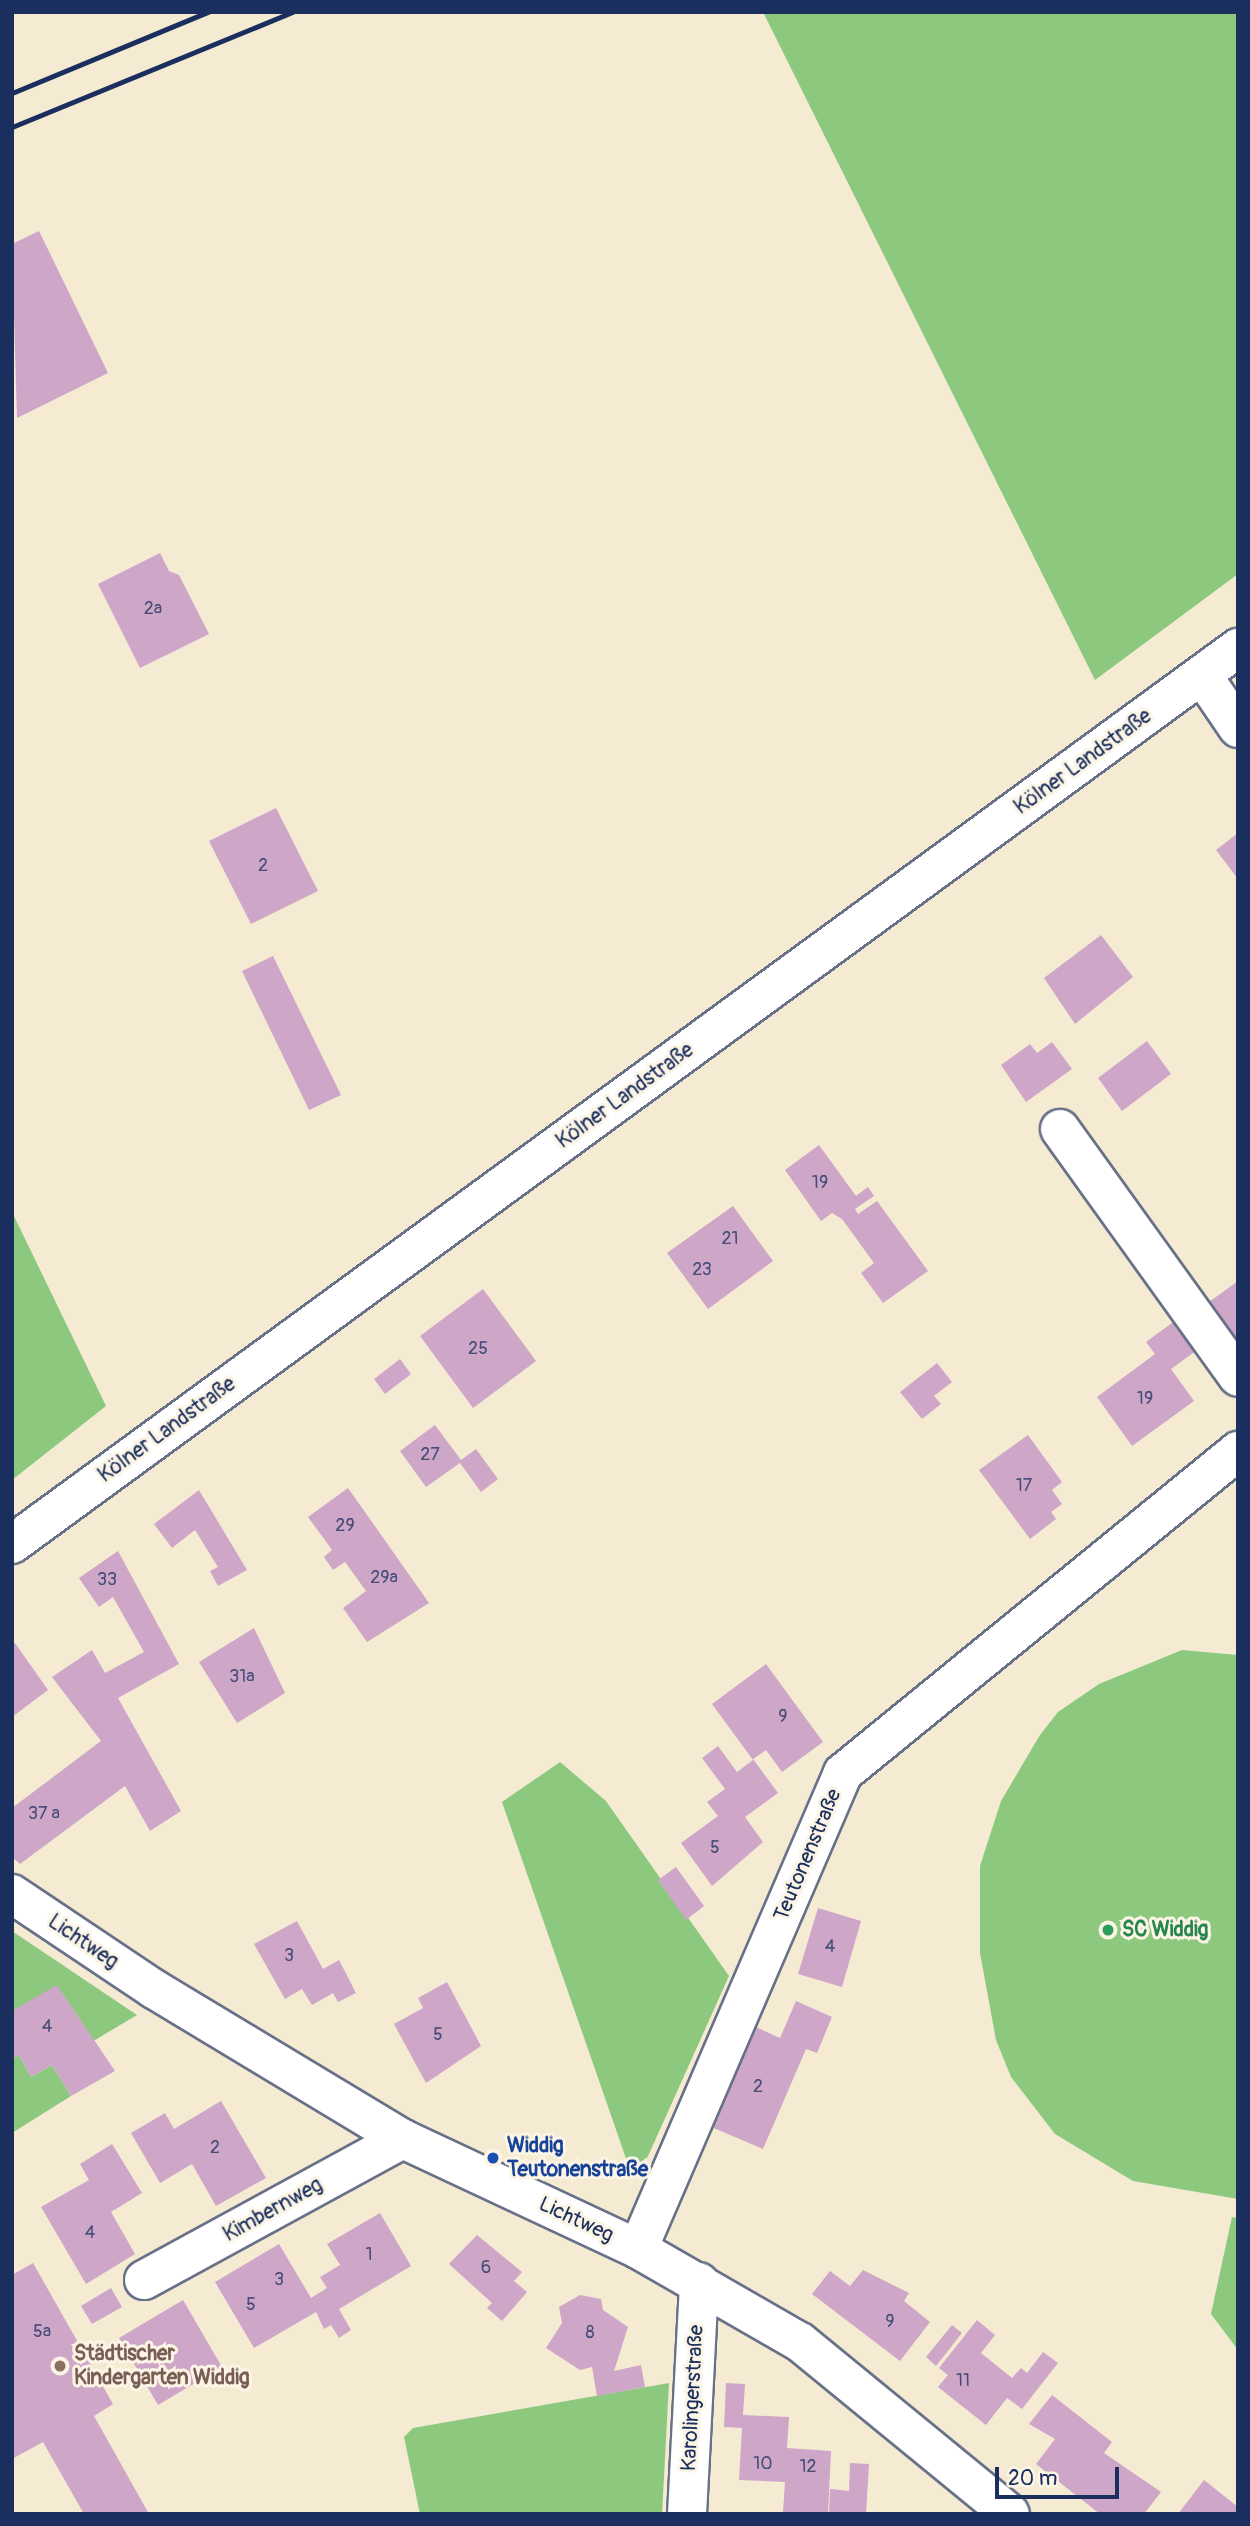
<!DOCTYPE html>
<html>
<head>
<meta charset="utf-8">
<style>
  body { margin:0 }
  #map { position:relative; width:1250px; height:2526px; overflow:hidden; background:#f5ebd3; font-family:Pangolin,sans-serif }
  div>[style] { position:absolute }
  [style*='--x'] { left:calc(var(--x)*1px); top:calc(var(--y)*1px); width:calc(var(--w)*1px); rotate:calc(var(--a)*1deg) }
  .green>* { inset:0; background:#8cc97f }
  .building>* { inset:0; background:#cda6c8 }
  .roads { filter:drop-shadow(2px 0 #677187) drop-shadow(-2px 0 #677187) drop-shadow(0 2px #677187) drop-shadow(0 -2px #677187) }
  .minor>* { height:38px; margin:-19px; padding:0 19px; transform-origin:19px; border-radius:19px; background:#fff }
  .major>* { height:38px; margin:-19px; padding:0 19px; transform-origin:19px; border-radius:19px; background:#fff }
  .rail>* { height:5px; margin:-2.5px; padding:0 2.5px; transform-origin:2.5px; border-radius:2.5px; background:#1b2f5e }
  .dots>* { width:19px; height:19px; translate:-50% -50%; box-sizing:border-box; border:4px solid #fcf5e5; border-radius:50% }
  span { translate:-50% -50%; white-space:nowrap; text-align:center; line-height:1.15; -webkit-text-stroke:6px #fcf5e5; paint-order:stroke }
  .number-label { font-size:18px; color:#484d78 }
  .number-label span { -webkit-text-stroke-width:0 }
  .street-label { font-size:21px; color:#1b2f5e }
  .leisure-label { font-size:21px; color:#27864d; font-weight:700 }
  .left { translate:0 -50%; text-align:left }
  .transit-label { font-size:21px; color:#164399; font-weight:700 }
  .education-label { font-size:21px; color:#785e54; font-weight:700 }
  .frame { position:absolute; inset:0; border:14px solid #1b2f5e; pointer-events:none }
  .scale { position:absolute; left:995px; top:2467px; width:124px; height:32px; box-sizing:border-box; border:4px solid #1b2f5e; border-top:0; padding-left:9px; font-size:21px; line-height:24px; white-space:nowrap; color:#1b2f5e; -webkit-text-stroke:5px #fcf5e5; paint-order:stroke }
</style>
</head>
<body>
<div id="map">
  <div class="green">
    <div style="clip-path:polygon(763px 12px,1238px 12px,1238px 574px,1095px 680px)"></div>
    <div style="clip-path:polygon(12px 1212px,106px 1406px,12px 1480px)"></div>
    <div style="clip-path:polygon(1182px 1650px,1238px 1655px,1238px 2199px,1133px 2181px,1055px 2134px,1011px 2077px,996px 2040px,980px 1953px,980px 1866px,1001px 1801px,1040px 1735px,1058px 1712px,1099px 1684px)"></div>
    <div style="clip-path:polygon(560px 1762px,606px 1801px,729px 1976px,644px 2165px,629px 2167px,502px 1802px)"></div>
    <div style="clip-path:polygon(12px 1931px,137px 2015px,90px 2043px,12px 2011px)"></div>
    <div style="clip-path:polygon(19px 2055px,31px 2077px,52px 2065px,71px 2096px,12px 2133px,12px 2059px)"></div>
    <div style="clip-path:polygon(1232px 2217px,1238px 2218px,1238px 2350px,1211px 2314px)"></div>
    <div style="clip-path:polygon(669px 2383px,662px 2514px,420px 2514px,404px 2437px,413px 2428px)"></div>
  </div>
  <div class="building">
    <div style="clip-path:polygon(39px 231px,108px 373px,17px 418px,12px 244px)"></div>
    <div style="clip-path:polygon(160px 553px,169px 571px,179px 575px,209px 634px,140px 668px,98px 584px)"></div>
    <div style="clip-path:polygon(276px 808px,318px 891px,251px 924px,209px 841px)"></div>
    <div style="clip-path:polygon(1238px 833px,1238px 879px,1216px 850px)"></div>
    <div style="clip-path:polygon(1101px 935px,1133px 977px,1075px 1024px,1044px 978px)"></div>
    <div style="clip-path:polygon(273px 956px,341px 1095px,309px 1110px,242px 971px)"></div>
    <div style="clip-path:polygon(1147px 1041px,1171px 1074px,1122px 1111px,1098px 1078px)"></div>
    <div style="clip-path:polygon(1052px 1042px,1072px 1069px,1026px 1102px,1001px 1065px,1030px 1044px,1037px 1053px)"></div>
    <div style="clip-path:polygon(819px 1145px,856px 1196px,868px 1187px,874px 1196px,855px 1209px,858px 1214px,877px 1201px,928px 1271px,883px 1303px,861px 1273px,874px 1263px,842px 1219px,832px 1213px,821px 1221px,785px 1170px)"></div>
    <div style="clip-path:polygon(733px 1206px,773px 1261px,708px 1309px,667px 1253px)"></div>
    <div style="clip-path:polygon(1238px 1281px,1238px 1342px,1209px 1302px)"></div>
    <div style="clip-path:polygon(483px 1289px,536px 1361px,473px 1408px,420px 1336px)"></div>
    <div style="clip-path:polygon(1183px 1315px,1204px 1345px,1171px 1369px,1194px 1401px,1132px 1446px,1097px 1397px,1155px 1354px,1146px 1342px)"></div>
    <div style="clip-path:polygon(400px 1359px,411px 1374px,385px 1394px,374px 1379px)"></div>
    <div style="clip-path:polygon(937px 1363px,952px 1382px,934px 1396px,941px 1404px,922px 1419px,900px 1392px)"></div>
    <div style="clip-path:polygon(435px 1425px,461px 1460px,476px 1449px,498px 1479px,481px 1492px,460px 1463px,426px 1487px,400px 1451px)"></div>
    <div style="clip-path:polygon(1028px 1435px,1062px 1482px,1052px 1490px,1062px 1504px,1051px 1512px,1056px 1519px,1030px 1539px,979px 1470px)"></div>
    <div style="clip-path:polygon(348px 1488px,429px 1603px,367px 1642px,343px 1608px,366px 1591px,345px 1562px,333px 1570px,324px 1557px,332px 1550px,308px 1517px)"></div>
    <div style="clip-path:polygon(199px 1490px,247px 1570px,218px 1586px,210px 1571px,218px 1567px,195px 1530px,172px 1548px,154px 1524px)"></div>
    <div style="clip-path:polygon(118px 1551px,179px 1664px,118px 1698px,181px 1811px,150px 1831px,125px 1786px,20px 1864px,12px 1857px,12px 1808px,101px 1741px,52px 1677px,92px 1650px,105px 1673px,144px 1652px,113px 1597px,99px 1607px,79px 1578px)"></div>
    <div style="clip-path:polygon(254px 1628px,285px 1693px,237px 1723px,199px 1662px)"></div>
    <div style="clip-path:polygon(15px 1643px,48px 1690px,12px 1717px,12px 1645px)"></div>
    <div style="clip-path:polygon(766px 1664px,823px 1742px,782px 1772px,766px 1750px,753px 1759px,778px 1793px,745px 1817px,763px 1842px,712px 1886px,681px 1843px,718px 1816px,707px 1802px,725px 1789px,702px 1758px,718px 1746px,737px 1772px,753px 1760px,712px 1704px)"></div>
    <div style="clip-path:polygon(676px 1867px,704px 1906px,686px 1920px,658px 1880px)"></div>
    <div style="clip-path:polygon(818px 1908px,861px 1921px,842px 1987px,798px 1974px)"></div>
    <div style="clip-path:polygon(297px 1921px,323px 1969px,339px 1960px,356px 1993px,338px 2002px,333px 1993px,312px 2005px,302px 1989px,285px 1999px,254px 1944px)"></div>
    <div style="clip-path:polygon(447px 1982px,481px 2046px,426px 2083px,394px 2024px,423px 2008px,418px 1998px)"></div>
    <div style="clip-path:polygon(57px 1985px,115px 2071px,71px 2096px,52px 2065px,31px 2077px,19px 2055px,12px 2059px,12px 2011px)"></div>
    <div style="clip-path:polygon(796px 2001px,832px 2017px,817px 2053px,806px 2049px,763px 2149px,709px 2126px,751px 2025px,780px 2038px)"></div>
    <div style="clip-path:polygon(221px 2101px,266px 2178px,216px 2206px,192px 2164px,160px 2183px,131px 2133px,165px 2113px,174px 2129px)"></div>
    <div style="clip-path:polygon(112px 2144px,142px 2193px,111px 2212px,135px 2254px,86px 2284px,41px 2207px,89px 2180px,80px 2164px)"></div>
    <div style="clip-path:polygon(380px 2213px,411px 2266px,339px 2309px,351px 2330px,339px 2338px,331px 2325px,324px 2329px,316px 2312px,254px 2348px,215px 2282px,279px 2244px,311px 2298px,327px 2288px,320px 2277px,340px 2265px,327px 2244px)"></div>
    <div style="clip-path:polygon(477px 2235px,522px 2272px,514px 2281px,527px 2292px,502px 2321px,487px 2308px,492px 2303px,449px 2264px)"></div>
    <div style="clip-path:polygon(33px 2263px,113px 2404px,94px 2416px,149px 2514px,84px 2514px,43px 2442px,12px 2459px,12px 2275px)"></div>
    <div style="clip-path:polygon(863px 2270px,909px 2293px,904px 2301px,930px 2322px,900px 2361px,812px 2294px,830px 2271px,850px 2286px)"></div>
    <div style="clip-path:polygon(111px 2288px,122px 2307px,92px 2324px,81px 2306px)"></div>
    <div style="clip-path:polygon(580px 2295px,601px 2299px,603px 2310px,628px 2327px,614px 2371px,641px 2365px,645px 2387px,597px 2396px,592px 2367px,580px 2370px,546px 2348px,562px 2323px,559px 2307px)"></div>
    <div style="clip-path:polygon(183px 2300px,222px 2367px,158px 2405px,119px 2338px)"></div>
    <div style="clip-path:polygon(977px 2320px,995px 2335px,981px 2353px,1012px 2378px,1021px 2368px,1027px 2373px,1043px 2352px,1058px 2363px,1022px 2409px,1007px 2398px,986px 2425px,938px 2387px,948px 2375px,939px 2368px)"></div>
    <div style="clip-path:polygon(952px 2325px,962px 2333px,936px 2366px,926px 2357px)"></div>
    <div style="clip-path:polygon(726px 2383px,745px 2384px,743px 2415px,789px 2417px,787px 2448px,831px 2451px,828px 2514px,783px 2513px,785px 2482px,739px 2480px,742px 2428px,724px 2427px)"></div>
    <div style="clip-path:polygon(1052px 2395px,1112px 2442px,1104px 2453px,1161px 2492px,1144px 2514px,1100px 2514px,1036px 2464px,1055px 2439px,1029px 2424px)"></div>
    <div style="clip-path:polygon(850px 2463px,869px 2464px,866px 2514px,829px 2514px,830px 2489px,849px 2491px)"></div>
    <div style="clip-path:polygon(1204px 2480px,1238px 2507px,1238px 2514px,1178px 2514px)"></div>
  </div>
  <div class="roads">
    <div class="minor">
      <div style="--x:1202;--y:675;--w:64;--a:55.8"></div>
      <div style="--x:1060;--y:1129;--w:305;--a:54.3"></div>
      <div style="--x:12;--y:1894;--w:171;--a:33.8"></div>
      <div style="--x:154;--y:1989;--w:291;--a:31.1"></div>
      <div style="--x:403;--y:2139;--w:259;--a:25.1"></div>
      <div style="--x:638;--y:2249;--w:187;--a:29.9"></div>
      <div style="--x:800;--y:2342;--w:271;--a:39.3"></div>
      <div style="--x:638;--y:2249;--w:518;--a:-66.7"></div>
      <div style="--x:843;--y:1773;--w:510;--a:-39.19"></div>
      <div style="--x:144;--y:2280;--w:295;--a:-28.6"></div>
      <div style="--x:687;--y:2514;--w:232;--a:-87"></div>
    </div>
    <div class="major">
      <div style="--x:12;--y:1544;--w:1519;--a:-36.16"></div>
    </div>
  </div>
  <div class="rail">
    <div style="--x:12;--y:93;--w:212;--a:-22.5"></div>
    <div style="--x:12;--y:127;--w:303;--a:-22.3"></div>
  </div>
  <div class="dots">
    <div style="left:1108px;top:1930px;background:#2e9e5b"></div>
    <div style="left:493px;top:2158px;background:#1a4fb4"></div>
    <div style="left:60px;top:2366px;background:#8d6e63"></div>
  </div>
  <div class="number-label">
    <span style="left:153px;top:609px">2a</span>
    <span style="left:263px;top:866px">2</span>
    <span style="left:820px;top:1183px">19</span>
    <span style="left:730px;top:1239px">21</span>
    <span style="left:702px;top:1270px">23</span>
    <span style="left:478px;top:1349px">25</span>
    <span style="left:1145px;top:1399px">19</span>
    <span style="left:430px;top:1455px">27</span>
    <span style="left:1024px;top:1486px">17</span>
    <span style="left:345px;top:1526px">29</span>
    <span style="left:384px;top:1578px">29a</span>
    <span style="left:107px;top:1580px">33</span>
    <span style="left:242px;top:1677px">31a</span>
    <span style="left:783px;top:1717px">9</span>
    <span style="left:44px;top:1814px">37 a</span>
    <span style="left:715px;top:1848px">5</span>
    <span style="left:830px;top:1947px">4</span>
    <span style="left:289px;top:1956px">3</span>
    <span style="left:47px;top:2027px">4</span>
    <span style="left:438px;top:2035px">5</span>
    <span style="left:758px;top:2087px">2</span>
    <span style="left:215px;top:2148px">2</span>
    <span style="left:90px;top:2233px">4</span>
    <span style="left:369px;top:2255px">1</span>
    <span style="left:486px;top:2268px">6</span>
    <span style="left:279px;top:2280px">3</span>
    <span style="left:251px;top:2305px">5</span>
    <span style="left:890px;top:2322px">9</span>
    <span style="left:42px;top:2332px">5a</span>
    <span style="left:590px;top:2333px">8</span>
    <span style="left:963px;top:2381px">11</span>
    <span style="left:763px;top:2464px">10</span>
    <span style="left:808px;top:2467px">12</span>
  </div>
  <div class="street-label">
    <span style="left:1083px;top:762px;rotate:-36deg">Kölner Landstraße</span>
    <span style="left:625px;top:1096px;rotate:-36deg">Kölner Landstraße</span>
    <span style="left:167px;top:1430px;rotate:-36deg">Kölner Landstraße</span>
    <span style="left:808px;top:1855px;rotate:-67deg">Teutonenstraße</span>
    <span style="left:83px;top:1942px;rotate:34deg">Lichtweg</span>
    <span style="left:273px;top:2210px;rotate:-29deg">Kimbernweg</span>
    <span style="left:576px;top:2220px;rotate:25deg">Lichtweg</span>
    <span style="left:693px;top:2398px;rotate:-87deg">Karolingerstraße</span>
  </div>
  <div class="leisure-label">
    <span class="left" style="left:1122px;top:1930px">SC Widdig</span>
  </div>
  <div class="transit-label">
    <span class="left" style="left:507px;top:2158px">Widdig<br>Teutonenstraße</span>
  </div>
  <div class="education-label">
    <span class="left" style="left:74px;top:2366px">Städtischer<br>Kindergarten Widdig</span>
  </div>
  <div class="frame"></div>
  <div class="scale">20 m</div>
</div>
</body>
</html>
